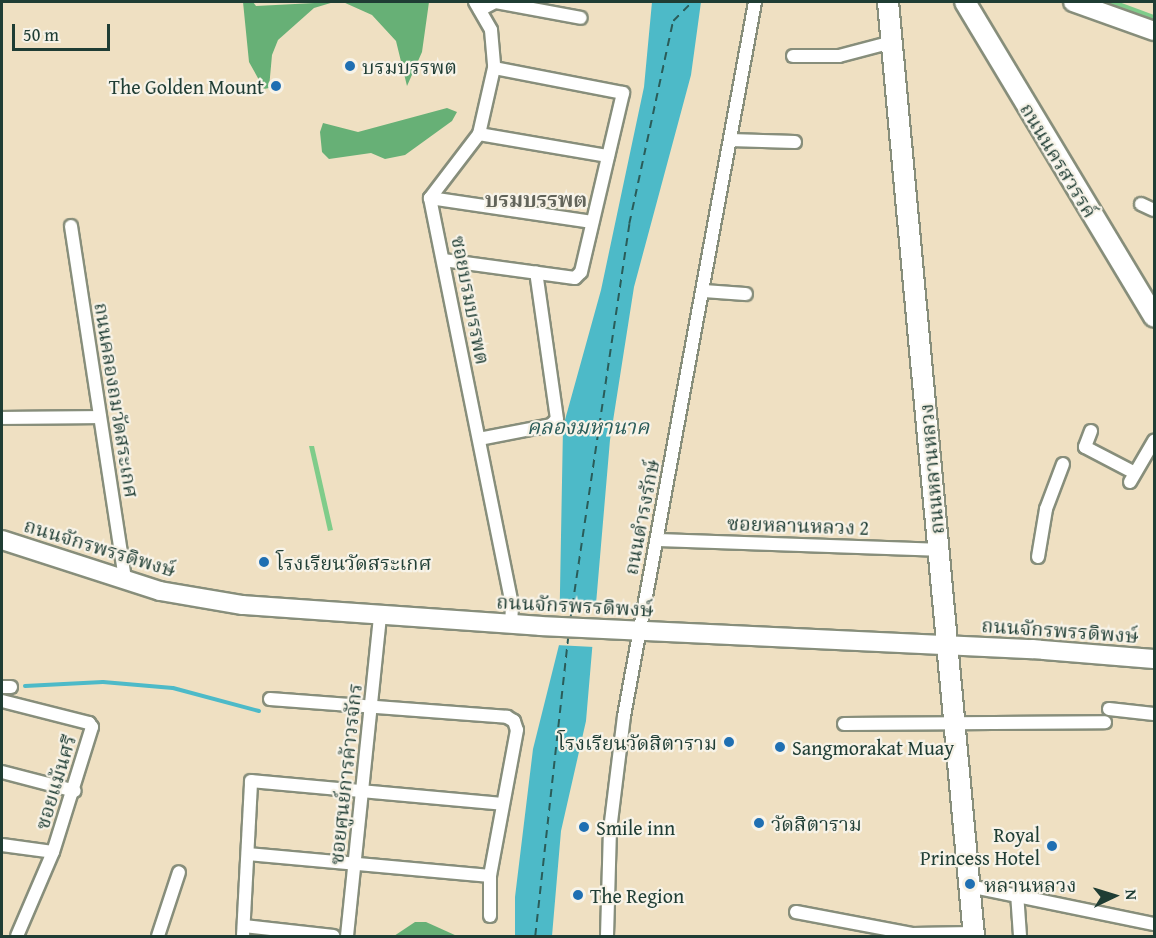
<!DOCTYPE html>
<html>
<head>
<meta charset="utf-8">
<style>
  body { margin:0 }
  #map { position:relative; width:1156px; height:938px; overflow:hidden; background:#efe0c2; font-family:"Gentium Book Plus","Noto Serif Thai",serif }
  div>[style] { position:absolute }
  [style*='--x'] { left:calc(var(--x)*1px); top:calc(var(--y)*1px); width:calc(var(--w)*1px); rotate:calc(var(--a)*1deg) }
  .green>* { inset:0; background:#7fcc8a }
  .forest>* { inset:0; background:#67b076 }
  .water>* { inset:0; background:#4dbac8 }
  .pier>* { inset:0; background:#efe0c2 }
  .stream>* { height:4px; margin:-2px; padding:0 2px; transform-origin:2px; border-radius:2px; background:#4dbac8 }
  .ferry>* { height:1.5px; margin-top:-0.75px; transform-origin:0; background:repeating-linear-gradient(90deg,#2a5c59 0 8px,transparent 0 14px) }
  .roads { filter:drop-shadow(2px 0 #878e7b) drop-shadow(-2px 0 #878e7b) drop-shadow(0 2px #878e7b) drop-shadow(0 -2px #878e7b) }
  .minor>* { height:12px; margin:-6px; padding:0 6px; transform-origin:6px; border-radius:6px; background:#fff }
  .secondary>* { height:18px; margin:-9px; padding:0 9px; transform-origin:9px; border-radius:9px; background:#fff }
  .primary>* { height:20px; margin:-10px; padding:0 10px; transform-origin:10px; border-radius:10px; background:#fff }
  .dots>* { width:16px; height:16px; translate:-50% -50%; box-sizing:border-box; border:3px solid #f7f3e8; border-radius:50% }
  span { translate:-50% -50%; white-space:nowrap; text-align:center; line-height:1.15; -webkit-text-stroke:4.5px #f7f3e8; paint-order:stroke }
  .poi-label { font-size:20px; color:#1f3d34 }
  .left { translate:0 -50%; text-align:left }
  .right { translate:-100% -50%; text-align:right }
  .street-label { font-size:20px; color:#1f3d34 }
  .neighbourhood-label { font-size:21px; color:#62645a; font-weight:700 }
  .water-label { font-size:21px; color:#2a5c59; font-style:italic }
  .frame { position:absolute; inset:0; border:3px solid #1f3d34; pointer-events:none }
  .north { position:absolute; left:1084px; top:866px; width:60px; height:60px; -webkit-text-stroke:4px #f7f3e8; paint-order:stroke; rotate:86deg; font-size:16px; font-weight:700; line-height:24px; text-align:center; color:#1f3d34 }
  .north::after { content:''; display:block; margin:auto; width:21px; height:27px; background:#1f3d34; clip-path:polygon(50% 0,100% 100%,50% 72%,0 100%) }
  .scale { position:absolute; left:12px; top:24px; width:98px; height:27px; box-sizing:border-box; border:3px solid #1f3d34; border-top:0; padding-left:8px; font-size:18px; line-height:21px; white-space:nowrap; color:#1f3d34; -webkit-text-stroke:4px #f7f3e8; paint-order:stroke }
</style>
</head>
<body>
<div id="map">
  <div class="green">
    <div style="clip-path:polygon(1104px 2px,1119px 2px,1154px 15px,1154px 21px)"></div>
    <div style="clip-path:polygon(309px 446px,314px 446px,333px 530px,328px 531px)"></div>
  </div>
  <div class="forest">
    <div style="clip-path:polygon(243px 2px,253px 2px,256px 6px,334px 2px,314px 8px,278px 40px,272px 55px,269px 88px,264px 89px,249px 62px)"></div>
    <div style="clip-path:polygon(343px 2px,429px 2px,422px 52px,407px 86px,396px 41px,372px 15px)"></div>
    <div style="clip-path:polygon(447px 108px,457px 112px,452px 121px,405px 155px,385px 159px,371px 153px,329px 159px,322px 152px,320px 132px,323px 123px,358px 132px)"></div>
    <div style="clip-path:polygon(415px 922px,426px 922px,457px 936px,394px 936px)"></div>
  </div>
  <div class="water">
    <div style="clip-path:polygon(652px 2px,701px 2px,691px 75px,634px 287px,610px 440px,586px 721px,561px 831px,552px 936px,515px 936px,515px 897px,533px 749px,559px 645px,563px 427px,601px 290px,644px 87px)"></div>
  </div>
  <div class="pier">
    <div style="clip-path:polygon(558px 606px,596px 608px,594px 647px,556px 645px)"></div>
  </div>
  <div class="stream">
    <div style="--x:25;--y:686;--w:78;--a:-2.9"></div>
    <div style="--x:103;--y:682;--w:70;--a:4.9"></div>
    <div style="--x:173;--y:688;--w:89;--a:15"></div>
  </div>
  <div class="ferry">
    <div style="--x:570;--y:620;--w:400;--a:-81.5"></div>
    <div style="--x:629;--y:224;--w:208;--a:-77.8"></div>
    <div style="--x:673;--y:21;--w:27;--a:-45"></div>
    <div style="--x:535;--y:936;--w:301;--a:-83.7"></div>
  </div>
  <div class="roads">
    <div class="minor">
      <div style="--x:475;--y:2;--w:32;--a:60"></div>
      <div style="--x:491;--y:30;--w:38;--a:85"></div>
      <div style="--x:494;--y:68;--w:68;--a:102.8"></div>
      <div style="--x:479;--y:134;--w:81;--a:127.4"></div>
      <div style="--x:430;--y:198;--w:416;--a:78.6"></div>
      <div style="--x:512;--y:606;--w:18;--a:93"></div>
      <div style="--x:480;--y:10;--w:17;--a:-28"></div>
      <div style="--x:495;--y:2;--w:87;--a:10.5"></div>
      <div style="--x:793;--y:56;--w:46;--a:0"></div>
      <div style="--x:839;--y:56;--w:55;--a:-14.8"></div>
      <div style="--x:479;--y:134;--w:131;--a:9.7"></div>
      <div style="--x:730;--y:140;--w:65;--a:1.8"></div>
      <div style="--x:430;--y:198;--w:164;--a:8.4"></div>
      <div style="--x:1141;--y:204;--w:14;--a:25"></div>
      <div style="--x:71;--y:226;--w:358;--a:81.3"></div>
      <div style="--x:443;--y:260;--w:133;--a:7.8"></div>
      <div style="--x:575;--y:278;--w:8;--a:-45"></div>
      <div style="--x:581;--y:272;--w:184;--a:-76.8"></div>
      <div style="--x:623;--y:93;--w:131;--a:-169"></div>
      <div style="--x:703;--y:291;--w:43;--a:4"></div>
      <div style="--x:2;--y:418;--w:98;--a:-0.6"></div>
      <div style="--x:1091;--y:431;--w:17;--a:111"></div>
      <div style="--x:1085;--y:447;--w:56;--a:27.5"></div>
      <div style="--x:479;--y:439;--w:73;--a:-11"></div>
      <div style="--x:551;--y:425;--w:8;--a:-45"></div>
      <div style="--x:557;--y:419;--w:148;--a:-98.1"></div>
      <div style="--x:1130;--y:482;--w:48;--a:-59.7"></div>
      <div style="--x:657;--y:540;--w:281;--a:2"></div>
      <div style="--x:1038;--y:557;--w:49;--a:-80.5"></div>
      <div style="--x:1046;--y:509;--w:48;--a:-69.3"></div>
      <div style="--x:2;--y:687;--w:9;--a:0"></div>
      <div style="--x:270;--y:699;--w:238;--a:4.3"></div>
      <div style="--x:507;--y:717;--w:8;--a:30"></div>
      <div style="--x:514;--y:721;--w:9;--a:72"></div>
      <div style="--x:517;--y:730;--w:148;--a:100.5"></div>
      <div style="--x:490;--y:876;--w:40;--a:90"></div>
      <div style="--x:2;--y:701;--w:90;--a:14.2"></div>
      <div style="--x:89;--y:723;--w:5;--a:53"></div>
      <div style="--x:92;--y:727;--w:131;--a:107.3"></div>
      <div style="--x:53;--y:852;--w:91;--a:113.2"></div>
      <div style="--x:1109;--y:709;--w:45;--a:6.3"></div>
      <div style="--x:844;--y:724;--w:261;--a:-0.4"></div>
      <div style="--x:2;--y:772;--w:75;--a:14.6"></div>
      <div style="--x:2;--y:845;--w:51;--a:7.8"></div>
      <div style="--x:248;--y:854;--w:243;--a:5.2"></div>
      <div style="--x:969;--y:886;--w:189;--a:11.6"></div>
      <div style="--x:1017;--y:893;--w:43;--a:86"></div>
      <div style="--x:796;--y:912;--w:118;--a:10.7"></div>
      <div style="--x:912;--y:934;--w:62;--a:-0.9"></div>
      <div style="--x:244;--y:926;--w:90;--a:6.4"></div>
      <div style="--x:158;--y:936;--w:67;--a:-71.8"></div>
      <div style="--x:243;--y:936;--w:155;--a:-87"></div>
      <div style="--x:251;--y:781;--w:252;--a:5.2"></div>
      <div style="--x:347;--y:936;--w:324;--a:-84.1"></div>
      <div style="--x:607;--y:936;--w:106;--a:-88.4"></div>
      <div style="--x:610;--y:830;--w:115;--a:-83"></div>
      <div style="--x:624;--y:716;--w:726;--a:-79.6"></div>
    </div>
    <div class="secondary">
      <div style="--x:1073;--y:2;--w:86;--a:19.7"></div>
      <div style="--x:2;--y:540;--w:166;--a:17.9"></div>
      <div style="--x:160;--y:591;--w:84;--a:9.6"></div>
      <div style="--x:243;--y:605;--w:298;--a:4"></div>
      <div style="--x:540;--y:626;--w:493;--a:2.7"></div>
      <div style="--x:1032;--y:649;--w:122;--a:4.7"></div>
    </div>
    <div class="primary">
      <div style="--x:888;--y:2;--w:938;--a:84.74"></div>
      <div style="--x:965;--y:2;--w:367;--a:59"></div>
    </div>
  </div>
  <div class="dots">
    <div style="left:350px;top:66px;background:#1f6fb2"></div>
    <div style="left:276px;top:86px;background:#1f6fb2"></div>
    <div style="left:264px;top:562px;background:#1f6fb2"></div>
    <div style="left:729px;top:742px;background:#1f6fb2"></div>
    <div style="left:780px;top:747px;background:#1f6fb2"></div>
    <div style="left:759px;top:823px;background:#1f6fb2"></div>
    <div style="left:584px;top:827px;background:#1f6fb2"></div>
    <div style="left:1052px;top:846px;background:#1f6fb2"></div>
    <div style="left:970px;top:884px;background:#1f6fb2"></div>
    <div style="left:578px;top:895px;background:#1f6fb2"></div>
  </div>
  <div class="poi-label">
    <span class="left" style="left:362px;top:66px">บรมบรรพต</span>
    <span class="right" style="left:264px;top:86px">The Golden Mount</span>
    <span class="left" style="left:276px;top:562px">โรงเรียนวัดสระเกศ</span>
    <span class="right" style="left:717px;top:742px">โรงเรียนวัดสิตาราม</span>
    <span class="left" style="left:792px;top:747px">Sangmorakat Muay</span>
    <span class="left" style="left:771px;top:823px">วัดสิตาราม</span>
    <span class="left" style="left:596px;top:827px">Smile inn</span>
    <span class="right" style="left:1040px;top:846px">Royal<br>Princess Hotel</span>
    <span class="left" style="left:984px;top:884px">หลานหลวง</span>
    <span class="left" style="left:590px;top:895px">The Region</span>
  </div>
  <div class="street-label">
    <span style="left:1059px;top:160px;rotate:59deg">ถนนนครสวรรค์</span>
    <span style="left:471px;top:300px;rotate:79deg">ซอยบรมบรรพต</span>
    <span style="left:117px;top:400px;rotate:81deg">ถนนคลองถมวัดสระเกศ</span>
    <span style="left:931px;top:469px;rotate:-95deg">ถนนหลานหลวง</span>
    <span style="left:641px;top:517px;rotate:-79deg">ถนนดำรงรักษ์</span>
    <span style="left:798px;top:525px;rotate:2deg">ซอยหลานหลวง 2</span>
    <span style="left:100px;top:547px;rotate:17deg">ถนนจักรพรรดิพงษ์</span>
    <span style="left:575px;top:605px;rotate:3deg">ถนนจักรพรรดิพงษ์</span>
    <span style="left:1060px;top:630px;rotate:4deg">ถนนจักรพรรดิพงษ์</span>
    <span style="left:345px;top:774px;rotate:-84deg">ซอยศูนย์การค้าวรจักร</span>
    <span style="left:55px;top:782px;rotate:-73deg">ซอยแม้นศรี</span>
  </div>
  <div class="neighbourhood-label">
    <span style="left:536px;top:200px">บรมบรรพต</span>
  </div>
  <div class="water-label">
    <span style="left:588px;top:427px">คลองมหานาค</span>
  </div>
  <div class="frame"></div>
  <div class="north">N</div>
  <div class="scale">50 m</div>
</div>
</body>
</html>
